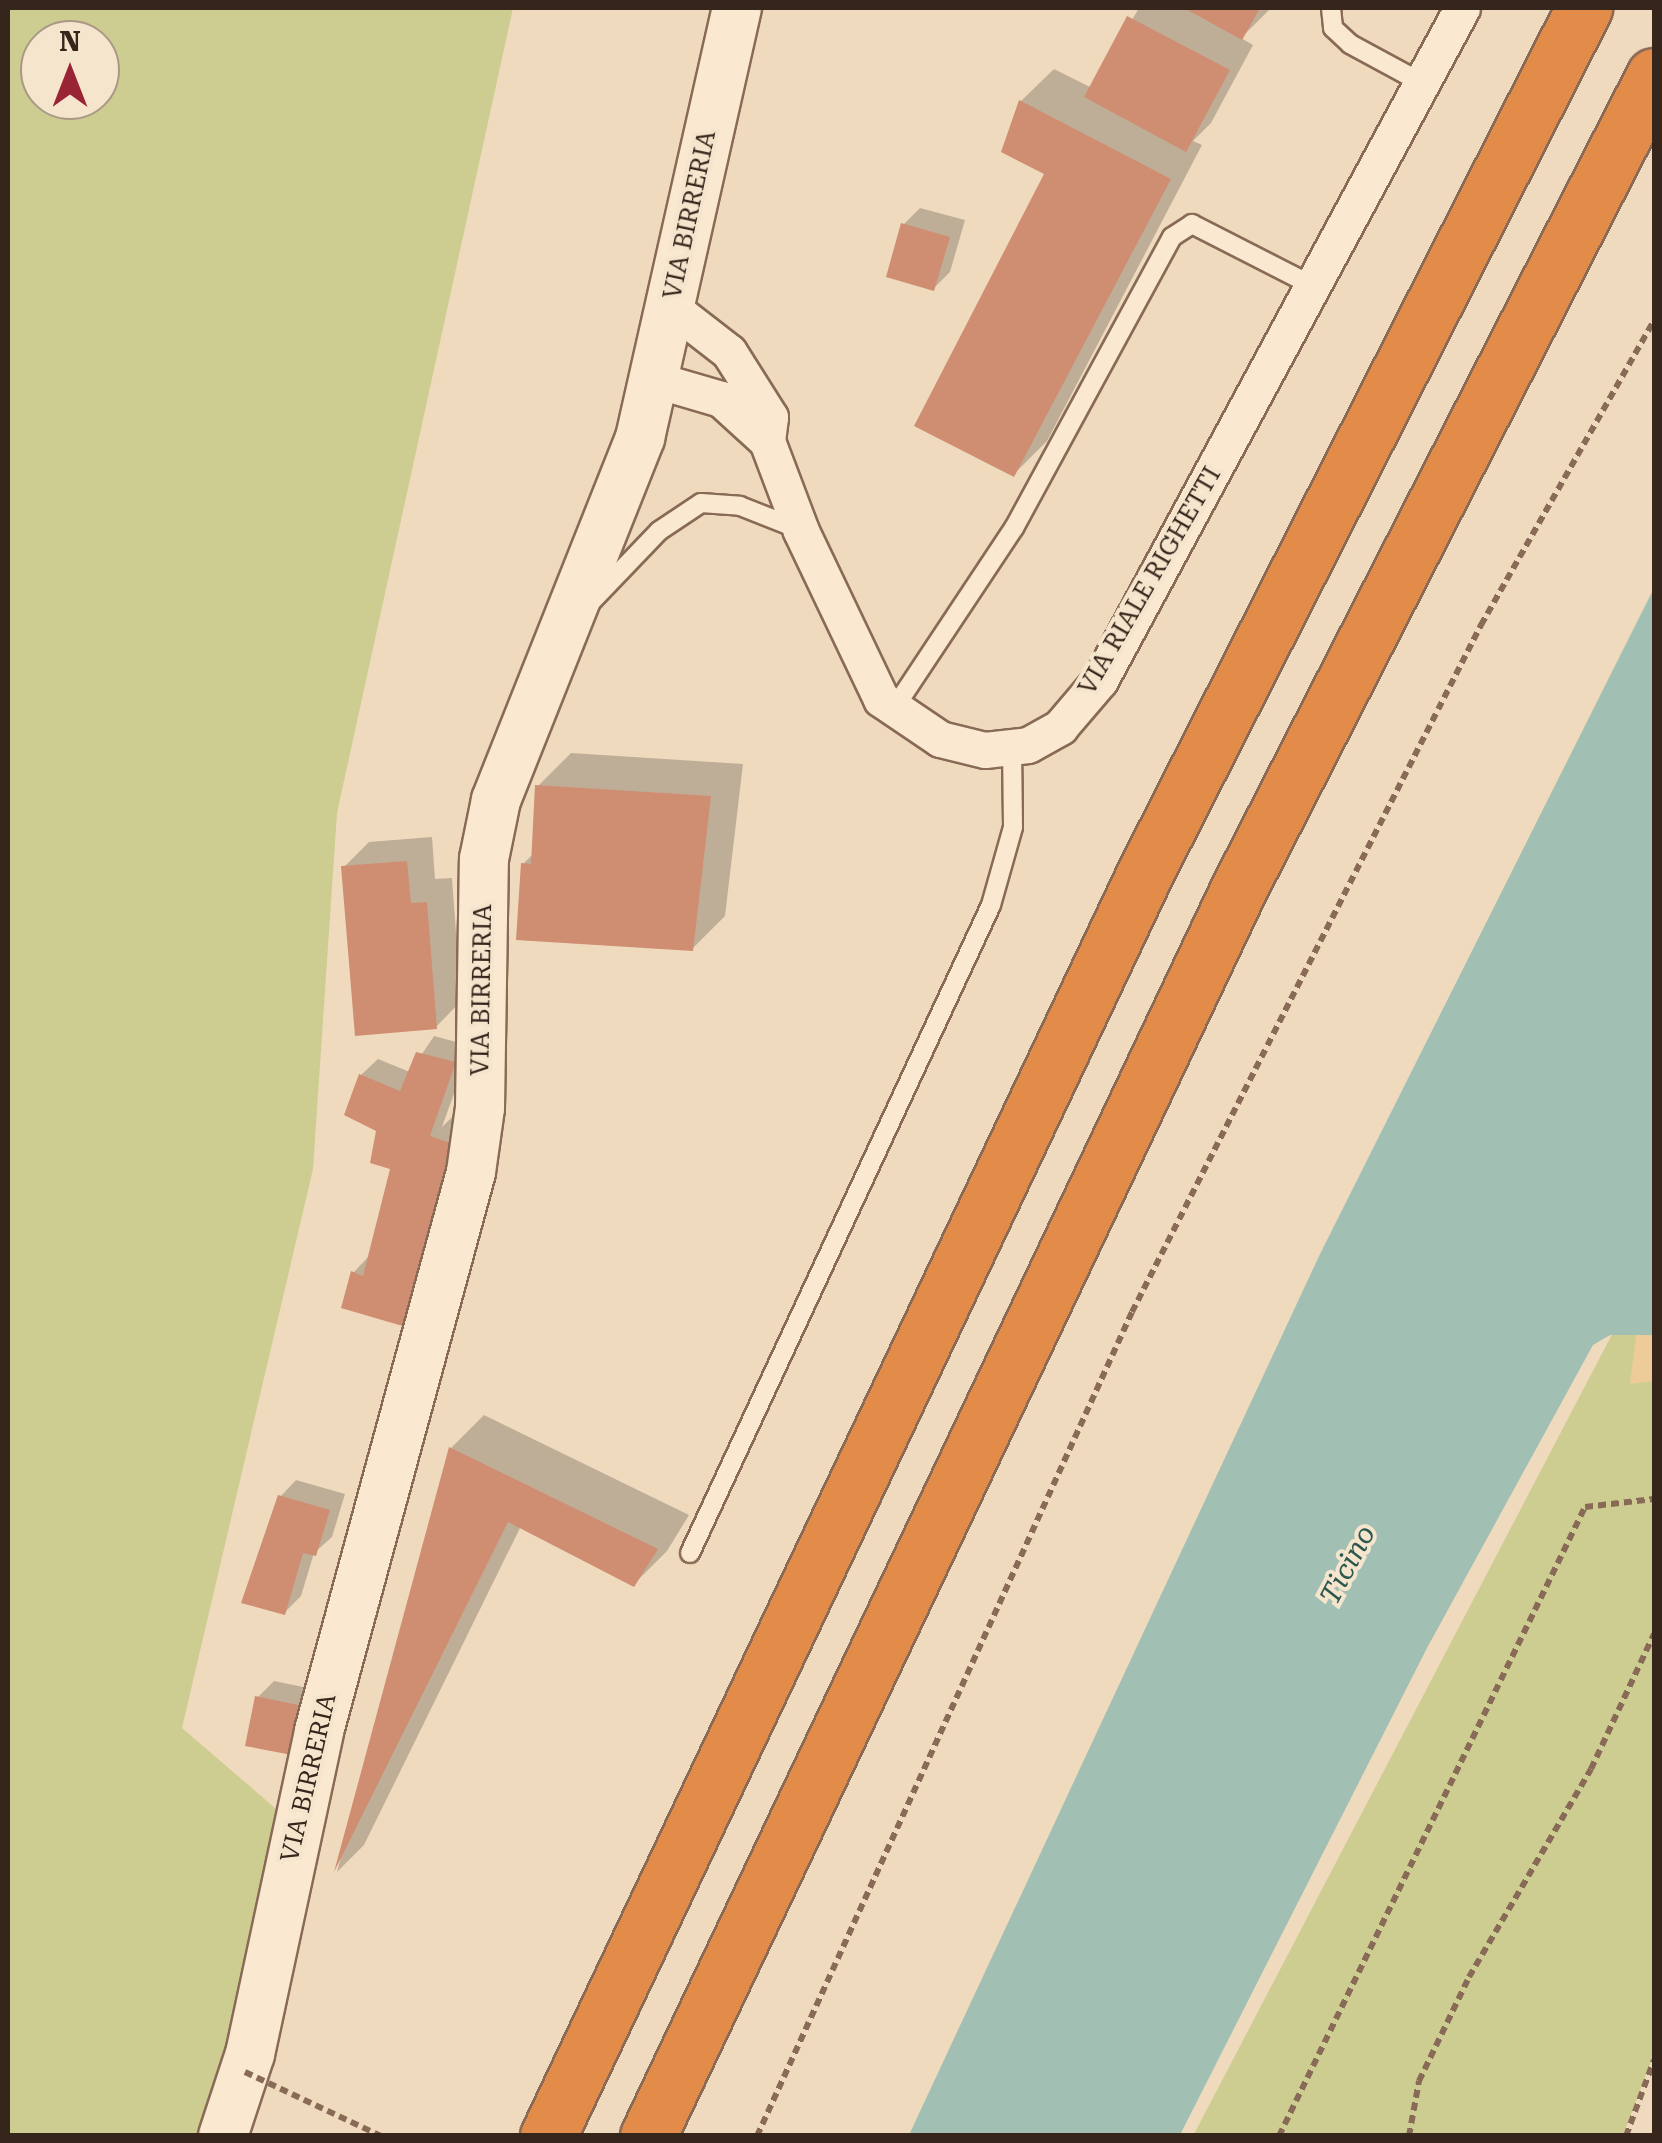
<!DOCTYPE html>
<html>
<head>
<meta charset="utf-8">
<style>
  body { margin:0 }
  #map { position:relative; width:1662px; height:2143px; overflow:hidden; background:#efdabd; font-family:"Roboto Serif",serif }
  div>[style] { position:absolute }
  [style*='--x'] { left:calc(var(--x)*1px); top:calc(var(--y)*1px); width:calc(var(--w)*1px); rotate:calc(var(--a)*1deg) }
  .green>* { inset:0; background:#cdcd91 }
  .sand>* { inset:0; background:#edcc99 }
  .water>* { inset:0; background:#a1c0b3 }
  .shadow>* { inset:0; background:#0003 }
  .building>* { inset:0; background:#cf8d72 }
  .path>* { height:6px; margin-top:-3px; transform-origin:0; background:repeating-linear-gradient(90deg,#886a56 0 8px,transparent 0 13px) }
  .roads { filter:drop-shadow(2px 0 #886a56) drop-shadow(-2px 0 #886a56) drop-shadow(0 2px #886a56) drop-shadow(0 -2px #886a56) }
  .lane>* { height:18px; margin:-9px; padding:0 9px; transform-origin:9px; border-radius:9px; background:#fae8d1 }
  .street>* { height:35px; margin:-17.5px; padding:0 17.5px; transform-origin:17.5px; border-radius:17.5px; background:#fae8d1 }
  .secondary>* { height:48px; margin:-24px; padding:0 24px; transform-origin:24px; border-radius:24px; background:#fae8d1 }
  .highway>* { height:55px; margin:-27.5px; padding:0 27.5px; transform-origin:27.5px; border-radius:27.5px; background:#e38c4a }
  .path-bridge>* { height:6px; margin-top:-3px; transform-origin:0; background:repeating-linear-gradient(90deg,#886a56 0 8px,transparent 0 13px) }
  span { translate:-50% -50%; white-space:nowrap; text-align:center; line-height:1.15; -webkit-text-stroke:8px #f6e5cd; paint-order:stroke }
  .street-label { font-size:25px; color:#36251b }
  .water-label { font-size:28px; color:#2a574e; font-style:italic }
  .frame { position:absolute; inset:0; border:10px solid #36251b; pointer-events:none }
  .north { position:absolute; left:20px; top:20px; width:100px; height:100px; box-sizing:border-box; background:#f6e5cd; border:2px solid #a99886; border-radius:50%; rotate:0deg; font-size:28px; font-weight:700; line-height:40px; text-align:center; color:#36251b }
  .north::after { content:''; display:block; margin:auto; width:35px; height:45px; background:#992434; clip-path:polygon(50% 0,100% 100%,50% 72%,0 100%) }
</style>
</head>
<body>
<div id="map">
  <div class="green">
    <div style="clip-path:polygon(evenodd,8px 8px,513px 8px,337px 813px,313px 1169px,182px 1728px,296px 1826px,223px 2135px,8px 2136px,8px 8px,40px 40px,100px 40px,100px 100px,40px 100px,40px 40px)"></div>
    <div style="clip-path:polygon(1654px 1254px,1654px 2054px,1623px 2135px,1193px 2136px)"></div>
  </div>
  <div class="sand">
    <div style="clip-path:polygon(1636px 1335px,1654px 1335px,1654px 1381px,1630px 1384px)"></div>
  </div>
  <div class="water">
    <div style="clip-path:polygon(1654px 588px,1654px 1335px,1610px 1335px,1593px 1345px,1427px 1648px,1180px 2135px,909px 2135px,1320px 1254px)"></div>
  </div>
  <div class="shadow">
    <div style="clip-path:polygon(1139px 8px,1271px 8px,1241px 38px,1253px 45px,1211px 123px,1193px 141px,1202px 145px,1047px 441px,1014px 474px,1047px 173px,1021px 101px,1054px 69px,1092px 88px)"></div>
    <div style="clip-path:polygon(920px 208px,965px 220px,950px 272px,934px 288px,904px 224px)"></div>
    <div style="clip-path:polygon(571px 753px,743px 764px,725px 916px,692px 949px,523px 864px,534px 853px,538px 786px)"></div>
    <div style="clip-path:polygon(432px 837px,435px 879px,452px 878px,461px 1001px,436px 1027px,344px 867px,369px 842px)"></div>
    <div style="clip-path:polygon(434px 1036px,471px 1046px,442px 1127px,457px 1112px,478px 1119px,405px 1324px,353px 1273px,370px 1255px,393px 1167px,361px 1075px,378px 1059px,410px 1072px)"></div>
    <div style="clip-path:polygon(484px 1415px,689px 1515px,667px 1551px,634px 1584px,521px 1526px,364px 1845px,337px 1872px,451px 1448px)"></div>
    <div style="clip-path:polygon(296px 1480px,345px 1494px,332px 1537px,314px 1553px,301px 1596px,285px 1612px,280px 1497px)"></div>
    <div style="clip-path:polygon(274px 1681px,318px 1690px,308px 1736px,258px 1697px)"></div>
  </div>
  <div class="building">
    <div style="clip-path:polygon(1184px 8px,1260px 8px,1242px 40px)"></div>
    <div style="clip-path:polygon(1127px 16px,1230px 70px,1186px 152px,1084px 97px)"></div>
    <div style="clip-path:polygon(1019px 100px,1171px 179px,1014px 477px,914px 426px,1044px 174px,1001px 152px)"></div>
    <div style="clip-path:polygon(901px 223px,950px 237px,934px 291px,886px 277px)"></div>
    <div style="clip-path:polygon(535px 785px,711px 796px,693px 951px,516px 940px,521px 863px,531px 864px)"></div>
    <div style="clip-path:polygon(407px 861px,411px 903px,427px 902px,437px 1029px,355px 1036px,341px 866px)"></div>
    <div style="clip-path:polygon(416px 1052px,456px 1062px,430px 1136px,454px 1144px,406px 1327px,341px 1308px,351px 1271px,363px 1276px,390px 1169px,370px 1163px,376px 1131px,344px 1115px,359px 1074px,400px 1091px)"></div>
    <div style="clip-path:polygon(449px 1447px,658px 1549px,634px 1587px,508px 1522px,334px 1872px)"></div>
    <div style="clip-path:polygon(278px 1495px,330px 1510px,316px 1556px,303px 1553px,285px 1615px,241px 1603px)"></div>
    <div style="clip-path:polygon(255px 1696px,303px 1706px,292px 1755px,245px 1746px)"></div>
  </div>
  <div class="path">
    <div style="--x:757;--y:2136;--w:905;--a:-65.53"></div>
    <div style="--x:1132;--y:1312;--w:771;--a:-63.07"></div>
    <div style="--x:1481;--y:625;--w:351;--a:-60.4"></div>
    <div style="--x:1279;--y:2136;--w:699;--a:-64.06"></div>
    <div style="--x:1585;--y:1507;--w:69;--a:-6.6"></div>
    <div style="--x:1409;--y:2136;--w:56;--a:-79.7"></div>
    <div style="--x:1419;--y:2081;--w:115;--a:-64.3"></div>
    <div style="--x:1469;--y:1977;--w:241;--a:-59.6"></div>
    <div style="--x:1591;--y:1769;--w:149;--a:-65"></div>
    <div style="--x:1626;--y:2136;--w:81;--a:-69.8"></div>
  </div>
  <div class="roads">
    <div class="lane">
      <div style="--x:1331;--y:8;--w:20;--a:84"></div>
      <div style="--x:1333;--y:28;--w:23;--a:43"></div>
      <div style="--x:1350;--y:44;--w:82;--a:28.4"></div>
      <div style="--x:591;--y:602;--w:98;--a:-46.2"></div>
      <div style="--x:659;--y:531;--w:50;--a:-33.7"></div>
      <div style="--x:701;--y:503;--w:39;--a:4"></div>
      <div style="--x:740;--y:506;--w:66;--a:21.5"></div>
      <div style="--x:893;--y:710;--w:219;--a:-56.4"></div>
      <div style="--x:1014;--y:528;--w:331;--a:-61.5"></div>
      <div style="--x:1172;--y:237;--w:24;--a:-33"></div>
      <div style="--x:1192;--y:224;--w:136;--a:27.1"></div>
      <div style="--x:690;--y:1553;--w:714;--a:-65.08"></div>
      <div style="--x:991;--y:905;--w:81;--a:-74.2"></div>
      <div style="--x:1013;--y:827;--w:78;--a:-90.7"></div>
    </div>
    <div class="street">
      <div style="--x:671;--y:307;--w:73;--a:37.8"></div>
      <div style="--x:729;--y:352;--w:77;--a:57.8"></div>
      <div style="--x:770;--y:417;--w:24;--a:97"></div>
      <div style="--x:767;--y:441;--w:96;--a:69.3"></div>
      <div style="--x:801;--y:531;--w:186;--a:64.5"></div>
      <div style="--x:881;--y:699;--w:71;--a:34.1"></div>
      <div style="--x:940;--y:739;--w:46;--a:13.7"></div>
      <div style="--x:985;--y:750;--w:43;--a:-6.6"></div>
      <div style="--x:1028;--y:745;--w:37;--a:-29"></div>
      <div style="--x:1060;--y:727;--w:62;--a:-49.6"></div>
      <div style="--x:1100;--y:680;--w:763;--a:-61.69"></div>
      <div style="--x:656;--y:380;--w:68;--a:16.3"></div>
      <div style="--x:721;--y:399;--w:62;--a:42.4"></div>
    </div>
    <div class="secondary">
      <div style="--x:223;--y:2136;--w:86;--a:-71.8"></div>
      <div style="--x:250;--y:2054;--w:330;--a:-77.9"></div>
      <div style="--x:319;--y:1731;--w:579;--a:-74.79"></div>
      <div style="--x:471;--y:1172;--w:65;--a:-82"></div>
      <div style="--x:480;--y:1108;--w:249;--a:-89.1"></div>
      <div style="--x:484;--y:859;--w:60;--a:-78.5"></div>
      <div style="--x:496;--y:800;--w:390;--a:-68.3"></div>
      <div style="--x:640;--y:438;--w:441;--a:-77.3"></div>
    </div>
    <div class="highway">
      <div style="--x:548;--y:2136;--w:1401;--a:-64.7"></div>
      <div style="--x:1147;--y:869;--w:966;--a:-63.09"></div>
      <div style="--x:648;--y:2136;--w:1379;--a:-64.66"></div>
      <div style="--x:1238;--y:890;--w:914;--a:-62.93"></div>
    </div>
  </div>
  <div class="path-bridge">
    <div style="--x:245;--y:2072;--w:150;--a:25.2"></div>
  </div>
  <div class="street-label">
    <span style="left:690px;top:215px;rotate:-78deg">VIA BIRRERIA</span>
    <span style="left:1150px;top:581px;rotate:-60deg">VIA RIALE RIGHETTI</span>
    <span style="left:482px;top:990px;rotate:-89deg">VIA BIRRERIA</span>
    <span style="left:309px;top:1778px;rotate:-77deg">VIA BIRRERIA</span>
  </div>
  <div class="water-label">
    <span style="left:1348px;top:1565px;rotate:-62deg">Ticino</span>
  </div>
  <div class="frame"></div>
  <div class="north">N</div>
</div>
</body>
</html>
